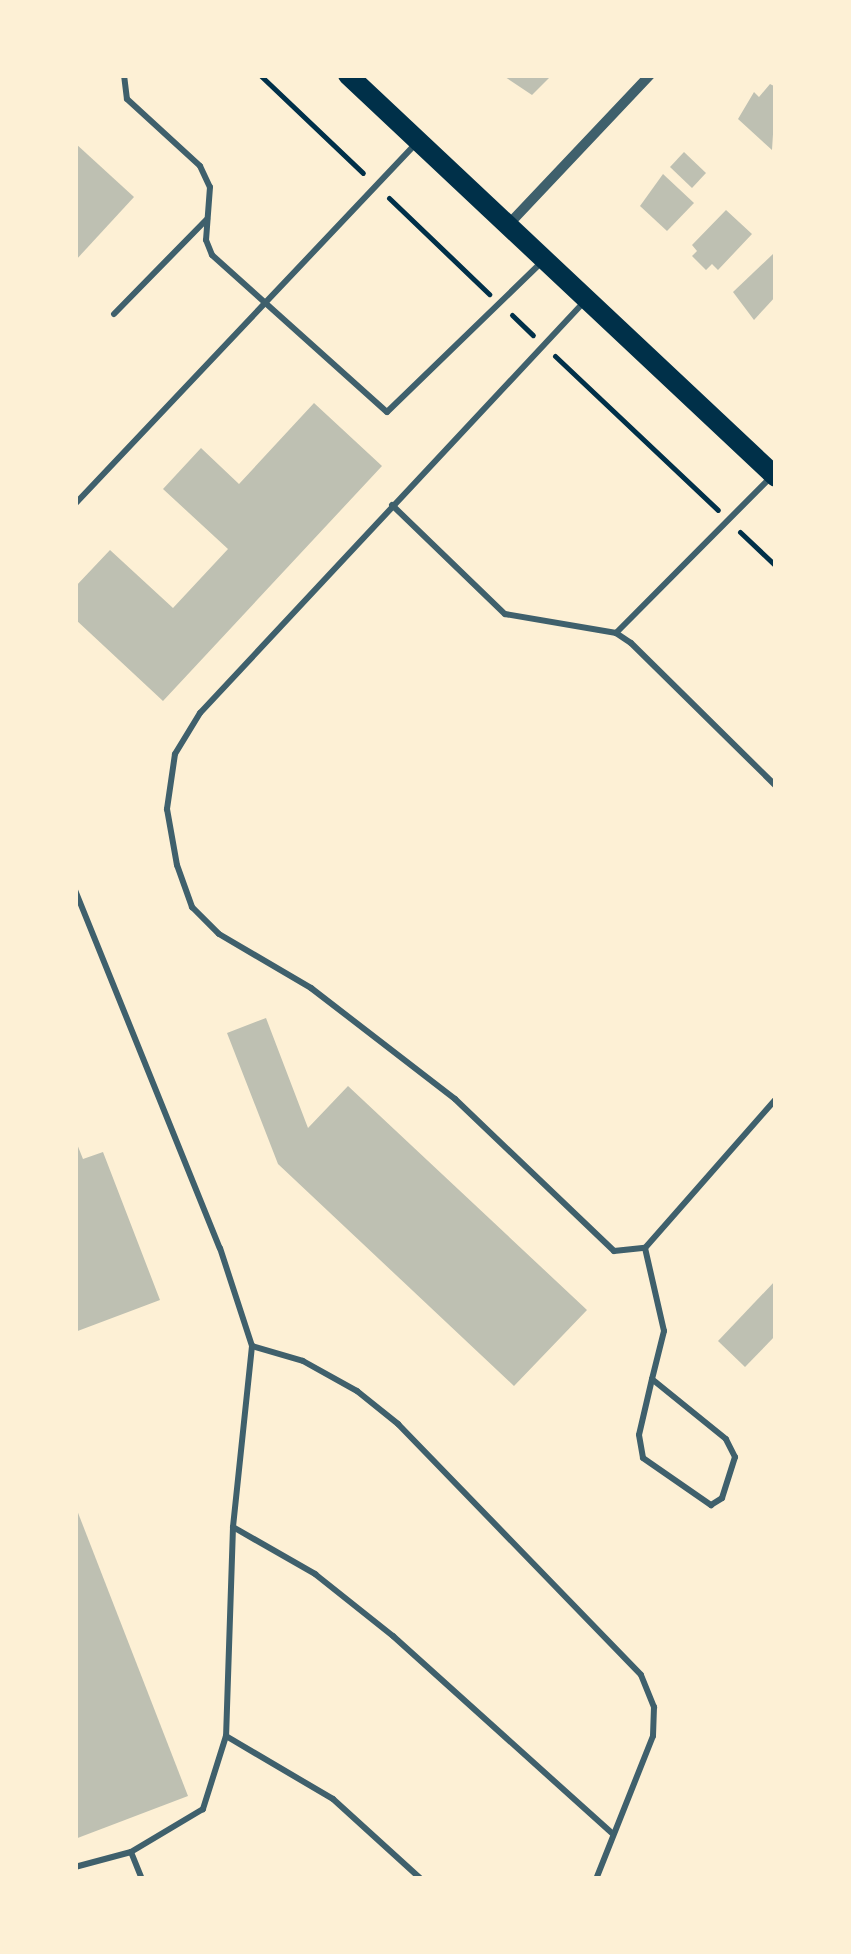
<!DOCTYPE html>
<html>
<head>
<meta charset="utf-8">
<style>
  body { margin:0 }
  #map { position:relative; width:851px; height:1954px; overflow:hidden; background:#fdf0d5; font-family:"Titillium Web",sans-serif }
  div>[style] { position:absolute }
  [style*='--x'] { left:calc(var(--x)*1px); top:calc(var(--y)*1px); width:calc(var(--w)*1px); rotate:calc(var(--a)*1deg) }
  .building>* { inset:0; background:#bec0b2 }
  .path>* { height:5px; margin:-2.5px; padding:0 2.5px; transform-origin:2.5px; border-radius:2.5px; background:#003049 }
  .service>* { height:6px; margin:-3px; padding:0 3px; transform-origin:3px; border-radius:3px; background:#3f606c }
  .minor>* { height:10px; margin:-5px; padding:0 5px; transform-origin:5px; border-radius:5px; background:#3f606c }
  .primary>* { height:20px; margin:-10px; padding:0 10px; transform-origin:10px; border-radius:10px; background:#003049 }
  span { translate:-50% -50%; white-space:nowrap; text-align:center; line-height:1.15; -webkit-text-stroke:8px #fdf0d5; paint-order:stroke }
  .frame { position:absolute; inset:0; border:78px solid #fdf0d5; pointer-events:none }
</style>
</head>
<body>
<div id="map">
  <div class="building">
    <div style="clip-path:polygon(502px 75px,552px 75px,532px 95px)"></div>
    <div style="clip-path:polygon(770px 84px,776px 87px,772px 150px,738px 119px,754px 92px,759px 97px)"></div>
    <div style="clip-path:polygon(75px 143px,134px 197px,75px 261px)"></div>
    <div style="clip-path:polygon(684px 152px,706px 173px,692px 188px,670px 167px)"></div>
    <div style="clip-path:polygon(663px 174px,694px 203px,667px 231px,640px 206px)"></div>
    <div style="clip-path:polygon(726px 210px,752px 234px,718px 270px,712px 264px,706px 270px,692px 256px,697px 251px,692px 245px)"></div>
    <div style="clip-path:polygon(773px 254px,776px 296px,754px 320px,733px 292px)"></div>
    <div style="clip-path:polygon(314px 403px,382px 466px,163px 701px,75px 619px,75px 587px,110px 550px,173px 608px,228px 549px,163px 489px,201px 448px,239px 484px)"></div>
    <div style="clip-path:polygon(266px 1018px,308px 1128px,348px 1086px,587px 1310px,514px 1386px,278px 1164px,227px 1033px)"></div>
    <div style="clip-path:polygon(75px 1139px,83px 1159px,103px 1152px,160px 1300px,75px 1332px)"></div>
    <div style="clip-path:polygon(776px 1280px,776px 1335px,745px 1367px,718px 1341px)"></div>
    <div style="clip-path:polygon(75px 1505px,188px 1796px,75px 1839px)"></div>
  </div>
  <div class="path">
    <div style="--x:260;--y:75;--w:142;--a:43.6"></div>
    <div style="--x:389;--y:198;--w:139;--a:43.8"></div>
    <div style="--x:512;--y:315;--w:29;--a:44"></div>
    <div style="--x:555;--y:356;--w:224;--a:43.4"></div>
    <div style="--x:740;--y:532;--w:50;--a:43.4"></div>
  </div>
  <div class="service">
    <div style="--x:124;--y:75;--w:24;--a:83"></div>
    <div style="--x:127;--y:99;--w:99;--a:42.5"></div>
    <div style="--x:200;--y:166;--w:23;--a:65"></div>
    <div style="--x:210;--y:187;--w:53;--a:94.3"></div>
    <div style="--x:206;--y:240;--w:16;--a:68"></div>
    <div style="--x:212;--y:255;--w:235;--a:41.9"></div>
    <div style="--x:387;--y:412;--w:217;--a:-44.1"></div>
    <div style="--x:583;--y:303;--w:561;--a:133.05"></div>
    <div style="--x:200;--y:713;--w:48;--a:121.4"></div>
    <div style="--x:175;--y:754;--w:56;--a:98.3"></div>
    <div style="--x:167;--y:809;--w:57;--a:79.9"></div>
    <div style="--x:177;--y:865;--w:45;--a:70.3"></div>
    <div style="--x:192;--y:907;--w:38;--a:45"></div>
    <div style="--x:219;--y:934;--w:107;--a:30.4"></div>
    <div style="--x:311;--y:988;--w:182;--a:37.6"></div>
    <div style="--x:455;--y:1099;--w:220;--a:43.7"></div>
    <div style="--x:614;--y:1251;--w:31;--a:-6"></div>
    <div style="--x:645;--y:1248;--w:198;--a:-48.7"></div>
    <div style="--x:114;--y:314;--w:133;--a:-45.6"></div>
    <div style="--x:75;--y:504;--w:494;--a:-46.6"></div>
    <div style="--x:392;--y:505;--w:157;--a:44"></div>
    <div style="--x:505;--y:614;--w:113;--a:9.7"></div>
    <div style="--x:616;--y:633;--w:18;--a:34"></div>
    <div style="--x:631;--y:643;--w:204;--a:44.6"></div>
    <div style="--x:616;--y:633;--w:218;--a:-45.2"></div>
    <div style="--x:75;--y:890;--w:386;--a:68"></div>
    <div style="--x:220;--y:1248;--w:103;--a:71.9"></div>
    <div style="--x:252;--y:1346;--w:182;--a:96"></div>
    <div style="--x:233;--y:1527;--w:209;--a:91.9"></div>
    <div style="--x:226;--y:1736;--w:77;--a:107.5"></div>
    <div style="--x:203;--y:1809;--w:84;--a:149.2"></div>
    <div style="--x:131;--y:1852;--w:58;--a:165"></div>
    <div style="--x:645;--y:1248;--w:85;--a:77.1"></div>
    <div style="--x:664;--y:1331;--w:49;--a:104"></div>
    <div style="--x:652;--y:1379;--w:57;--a:103.1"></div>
    <div style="--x:639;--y:1435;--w:23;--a:80"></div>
    <div style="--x:643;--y:1458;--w:83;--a:34.7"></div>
    <div style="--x:711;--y:1505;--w:13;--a:-32"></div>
    <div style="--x:722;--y:1498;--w:43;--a:-72.4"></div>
    <div style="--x:735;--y:1457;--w:20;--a:-117"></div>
    <div style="--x:726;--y:1439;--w:95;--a:-141"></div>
    <div style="--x:252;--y:1346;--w:53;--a:16.4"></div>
    <div style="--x:303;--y:1361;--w:62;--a:29.1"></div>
    <div style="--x:357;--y:1391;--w:53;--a:38.8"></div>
    <div style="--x:398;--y:1424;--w:349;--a:45.9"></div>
    <div style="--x:641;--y:1675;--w:35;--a:68"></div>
    <div style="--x:654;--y:1707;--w:29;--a:92"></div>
    <div style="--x:653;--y:1736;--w:154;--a:111.7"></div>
    <div style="--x:233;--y:1527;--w:95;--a:29.8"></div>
    <div style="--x:315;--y:1574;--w:100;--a:38.5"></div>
    <div style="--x:393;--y:1636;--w:296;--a:42"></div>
    <div style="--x:226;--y:1736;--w:124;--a:30.5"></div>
    <div style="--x:333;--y:1799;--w:119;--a:42.3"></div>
    <div style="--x:131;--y:1852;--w:29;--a:68"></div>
  </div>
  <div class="minor">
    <div style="--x:508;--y:225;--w:207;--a:-46.6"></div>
  </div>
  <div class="primary">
    <div style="--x:348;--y:75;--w:587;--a:43.21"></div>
  </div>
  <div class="frame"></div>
</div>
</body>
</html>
